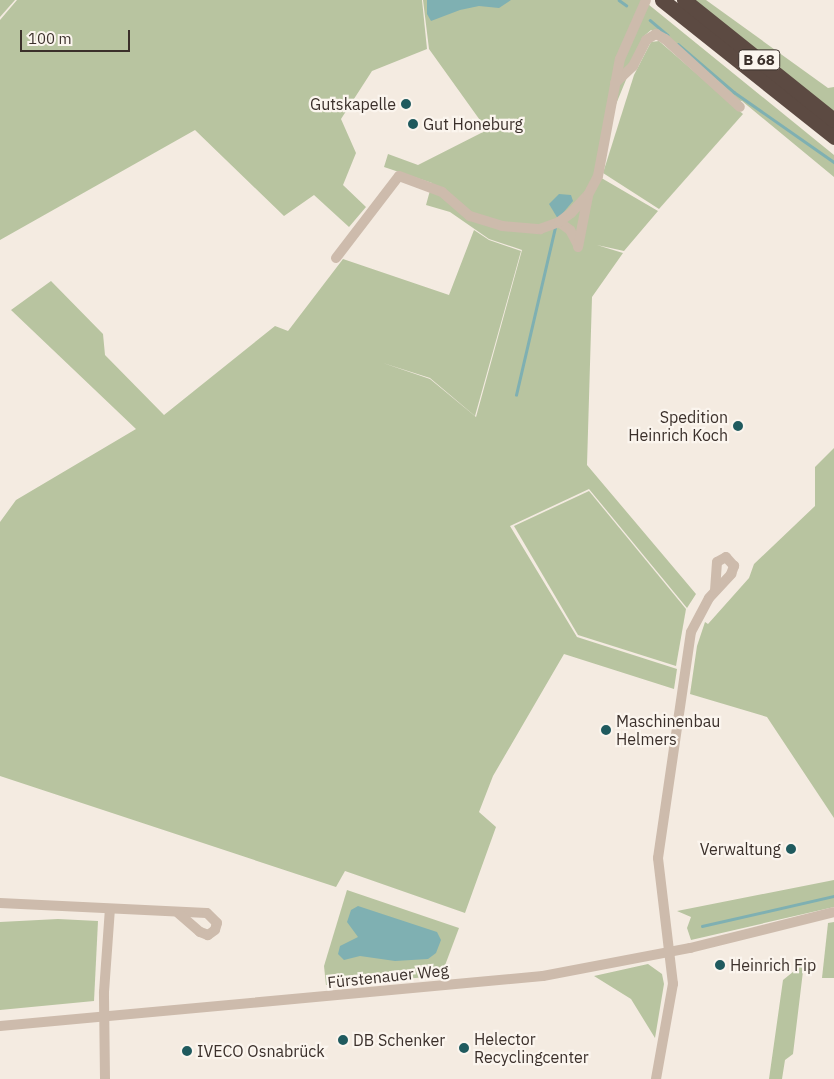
<!DOCTYPE html>
<html>
<head>
<meta charset="utf-8">
<style>
  body { margin:0 }
  #map { position:relative; width:834px; height:1079px; overflow:hidden; background:#f4ebe1; font-family:"IBM Plex Sans",sans-serif }
  div>[style] { position:absolute }
  [style*='--x'] { left:calc(var(--x)*1px); top:calc(var(--y)*1px); width:calc(var(--w)*1px); rotate:calc(var(--a)*1deg) }
  .green>* { inset:0; background:#b8c4a0 }
  .water>* { inset:0; background:#7fb0b2 }
  .stream>* { height:2.5px; margin:-1.25px; padding:0 1.25px; transform-origin:1.25px; border-radius:1.25px; background:#7fb0b2 }
  .minor>* { height:10px; margin:-5px; padding:0 5px; transform-origin:5px; border-radius:5px; background:#cdbbac }
  .highway>* { height:15px; margin:-7.5px; padding:0 7.5px; transform-origin:7.5px; border-radius:7.5px; background:#5c4a42 }
  .dots>* { width:14px; height:14px; translate:-50% -50%; box-sizing:border-box; border:2px solid #fbf5ee; border-radius:50% }
  span { translate:-50% -50%; white-space:nowrap; text-align:center; line-height:1.15; -webkit-text-stroke:4.5px #fbf5ee; paint-order:stroke }
  .shield-label span { padding:1px 4px; background:#fbf5ee; border:1px solid; border-radius:4px; -webkit-text-stroke-width:0 }
  .shield-label { font-size:15px; color:#3b302b; font-weight:700 }
  .poi-label { font-size:16px; color:#3b302b }
  .right { translate:-100% -50%; text-align:right }
  .left { translate:0 -50%; text-align:left }
  .street-label { font-size:16px; color:#3b302b }
  .scale { position:absolute; left:20px; top:30px; width:110px; height:22px; box-sizing:border-box; border:2px solid #3b302b; border-top:0; padding-left:6px; font-size:15px; line-height:18px; white-space:nowrap; color:#3b302b; -webkit-text-stroke:4px #fbf5ee; paint-order:stroke }
</style>
</head>
<body>
<div id="map">
  <div class="green">
    <div style="clip-path:polygon(0 0,15px 0,0 17px)"></div>
    <div style="clip-path:polygon(17px 0,422px 0,427px 49px,372px 71px,341px 119px,356px 153px,343px 185px,366px 207px,349px 227px,314px 195px,284px 216px,195px 130px,0 240px,0 20px)"></div>
    <div style="clip-path:polygon(423px 0,643px 0,834px 155px,834px 177px,742px 101px,733px 100px,665px 39px,651px 30px,644px 36px,605px 131px,598px 176px,658px 211px,624px 251px,597px 245px,623px 253px,592px 297px,587px 465px,696px 594px,687px 608px,589px 489px,510px 526px,577px 637px,677px 669px,674px 689px,564px 654px,493px 776px,479px 812px,496px 827px,465px 913px,345px 871px,336px 887px,0 776px,0 522px,16px 500px,136px 429px,11px 310px,51px 281px,103px 334px,105px 355px,164px 415px,275px 326px,288px 331px,343px 259px,449px 295px,474px 230px,489px 240px,521px 251px,475px 416px,430px 378px,383px 363px,430px 379px,476px 417px,522px 250px,489px 239px,450px 212px,426px 205px,432px 183px,384px 167px,388px 154px,418px 165px,487px 130px,429px 49px)"></div>
    <div style="clip-path:polygon(689px 0,706px 0,828px 88px,834px 87px,834px 114px)"></div>
    <div style="clip-path:polygon(659px 41px,743px 114px,659px 209px,603px 173px,634px 75px,651px 42px)"></div>
    <div style="clip-path:polygon(834px 448px,834px 818px,767px 717px,690px 694px,697px 646px,705px 622px,708px 624px,749px 578px,754px 564px,815px 506px,815px 467px)"></div>
    <div style="clip-path:polygon(589px 491px,686px 609px,676px 666px,578px 635px,514px 526px)"></div>
    <div style="clip-path:polygon(834px 880px,834px 907px,691px 940px,687px 928px,691px 917px,677px 911px)"></div>
    <div style="clip-path:polygon(347px 890px,459px 928px,441px 976px,326px 985px,324px 966px)"></div>
    <div style="clip-path:polygon(58px 919px,98px 921px,94px 1001px,0 1010px,0 922px)"></div>
    <div style="clip-path:polygon(834px 922px,834px 978px,822px 978px,828px 923px)"></div>
    <div style="clip-path:polygon(804px 963px,793px 1054px,785px 1060px,782px 1079px,769px 1079px,783px 980px)"></div>
    <div style="clip-path:polygon(648px 964px,662px 974px,664px 984px,655px 1038px,631px 999px,594px 976px)"></div>
  </div>
  <div class="water">
    <div style="clip-path:polygon(427px 0,511px 0,499px 8px,479px 6px,460px 10px,431px 21px,427px 14px)"></div>
    <div style="clip-path:polygon(559px 194px,571px 195px,573px 201px,558px 219px,549px 204px)"></div>
    <div style="clip-path:polygon(358px 906px,437px 932px,441px 940px,436px 953px,428px 959px,395px 961px,360px 956px,344px 960px,338px 954px,340px 946px,358px 937px,347px 922px,351px 910px)"></div>
  </div>
  <div class="stream">
    <div style="--x:619;--y:0;--w:9;--a:36"></div>
    <div style="--x:650;--y:20;--w:23;--a:40"></div>
    <div style="--x:678;--y:44;--w:74;--a:40.6"></div>
    <div style="--x:734;--y:92;--w:122;--a:35"></div>
    <div style="--x:516;--y:395;--w:172;--a:-76.9"></div>
    <div style="--x:702;--y:926;--w:135;--a:-12.8"></div>
  </div>
  <div class="minor">
    <div style="--x:615;--y:83;--w:25;--a:-43"></div>
    <div style="--x:633;--y:66;--w:29;--a:-63"></div>
    <div style="--x:646;--y:40;--w:12;--a:-31"></div>
    <div style="--x:656;--y:34;--w:10;--a:29"></div>
    <div style="--x:665;--y:39;--w:101;--a:42.2"></div>
    <div style="--x:559;--y:222;--w:14;--a:36"></div>
    <div style="--x:570;--y:230;--w:17;--a:62"></div>
    <div style="--x:578;--y:247;--w:52;--a:-78.9"></div>
    <div style="--x:336;--y:258;--w:103;--a:-52.5"></div>
    <div style="--x:399;--y:176;--w:46;--a:20.4"></div>
    <div style="--x:442;--y:192;--w:37;--a:41"></div>
    <div style="--x:470;--y:216;--w:34;--a:17"></div>
    <div style="--x:502;--y:226;--w:38;--a:5"></div>
    <div style="--x:540;--y:229;--w:20;--a:-20"></div>
    <div style="--x:559;--y:222;--w:15;--a:-37"></div>
    <div style="--x:571;--y:213;--w:25;--a:-47"></div>
    <div style="--x:588;--y:195;--w:21;--a:-62"></div>
    <div style="--x:598;--y:176;--w:119;--a:-79.4"></div>
    <div style="--x:620;--y:59;--w:64;--a:-66.2"></div>
    <div style="--x:0;--y:903;--w:207;--a:2.8"></div>
    <div style="--x:207;--y:913;--w:14;--a:45"></div>
    <div style="--x:217;--y:923;--w:7;--a:106"></div>
    <div style="--x:215;--y:930;--w:9;--a:144"></div>
    <div style="--x:208;--y:935;--w:9;--a:-159"></div>
    <div style="--x:200;--y:932;--w:29;--a:-139"></div>
    <div style="--x:0;--y:1026;--w:545;--a:-5.26"></div>
    <div style="--x:543;--y:976;--w:150;--a:-10.8"></div>
    <div style="--x:690;--y:948;--w:148;--a:-14"></div>
    <div style="--x:105;--y:1079;--w:87;--a:-90.7"></div>
    <div style="--x:104;--y:992;--w:83;--a:-85.9"></div>
    <div style="--x:656;--y:1079;--w:97;--a:-79.9"></div>
    <div style="--x:673;--y:984;--w:127;--a:-96.8"></div>
    <div style="--x:658;--y:858;--w:228;--a:-81.7"></div>
    <div style="--x:691;--y:632;--w:38;--a:-62"></div>
    <div style="--x:709;--y:598;--w:33;--a:-47"></div>
    <div style="--x:731;--y:574;--w:9;--a:-69"></div>
    <div style="--x:734;--y:566;--w:12;--a:-132"></div>
    <div style="--x:726;--y:557;--w:10;--a:151"></div>
    <div style="--x:717;--y:562;--w:28;--a:94"></div>
  </div>
  <div class="highway">
    <div style="--x:662;--y:0;--w:220;--a:38.5"></div>
    <div style="--x:684;--y:0;--w:192;--a:38.7"></div>
  </div>
  <div class="dots">
    <div style="left:406px;top:104px;background:#1f5a5e"></div>
    <div style="left:413px;top:124px;background:#1f5a5e"></div>
    <div style="left:738px;top:426px;background:#1f5a5e"></div>
    <div style="left:606px;top:730px;background:#1f5a5e"></div>
    <div style="left:791px;top:849px;background:#1f5a5e"></div>
    <div style="left:720px;top:965px;background:#1f5a5e"></div>
    <div style="left:343px;top:1040px;background:#1f5a5e"></div>
    <div style="left:464px;top:1048px;background:#1f5a5e"></div>
    <div style="left:187px;top:1051px;background:#1f5a5e"></div>
  </div>
  <div class="shield-label">
    <span style="left:759px;top:60px">B 68</span>
  </div>
  <div class="poi-label">
    <span class="right" style="left:396px;top:104px">Gutskapelle</span>
    <span class="left" style="left:423px;top:124px">Gut Honeburg</span>
    <span class="right" style="left:728px;top:426px">Spedition<br>Heinrich Koch</span>
    <span class="left" style="left:616px;top:730px">Maschinenbau<br>Helmers</span>
    <span class="right" style="left:781px;top:849px">Verwaltung</span>
    <span class="left" style="left:730px;top:965px">Heinrich Fip</span>
    <span class="left" style="left:474px;top:1048px">Helector<br>Recyclingcenter</span>
    <span class="left" style="left:353px;top:1040px">DB Schenker</span>
    <span class="left" style="left:197px;top:1051px">IVECO Osnabrück</span>
  </div>
  <div class="street-label">
    <span style="left:388px;top:976px;rotate:-6deg">Fürstenauer Weg</span>
  </div>
  <div class="scale">100 m</div>
</div>
</body>
</html>
